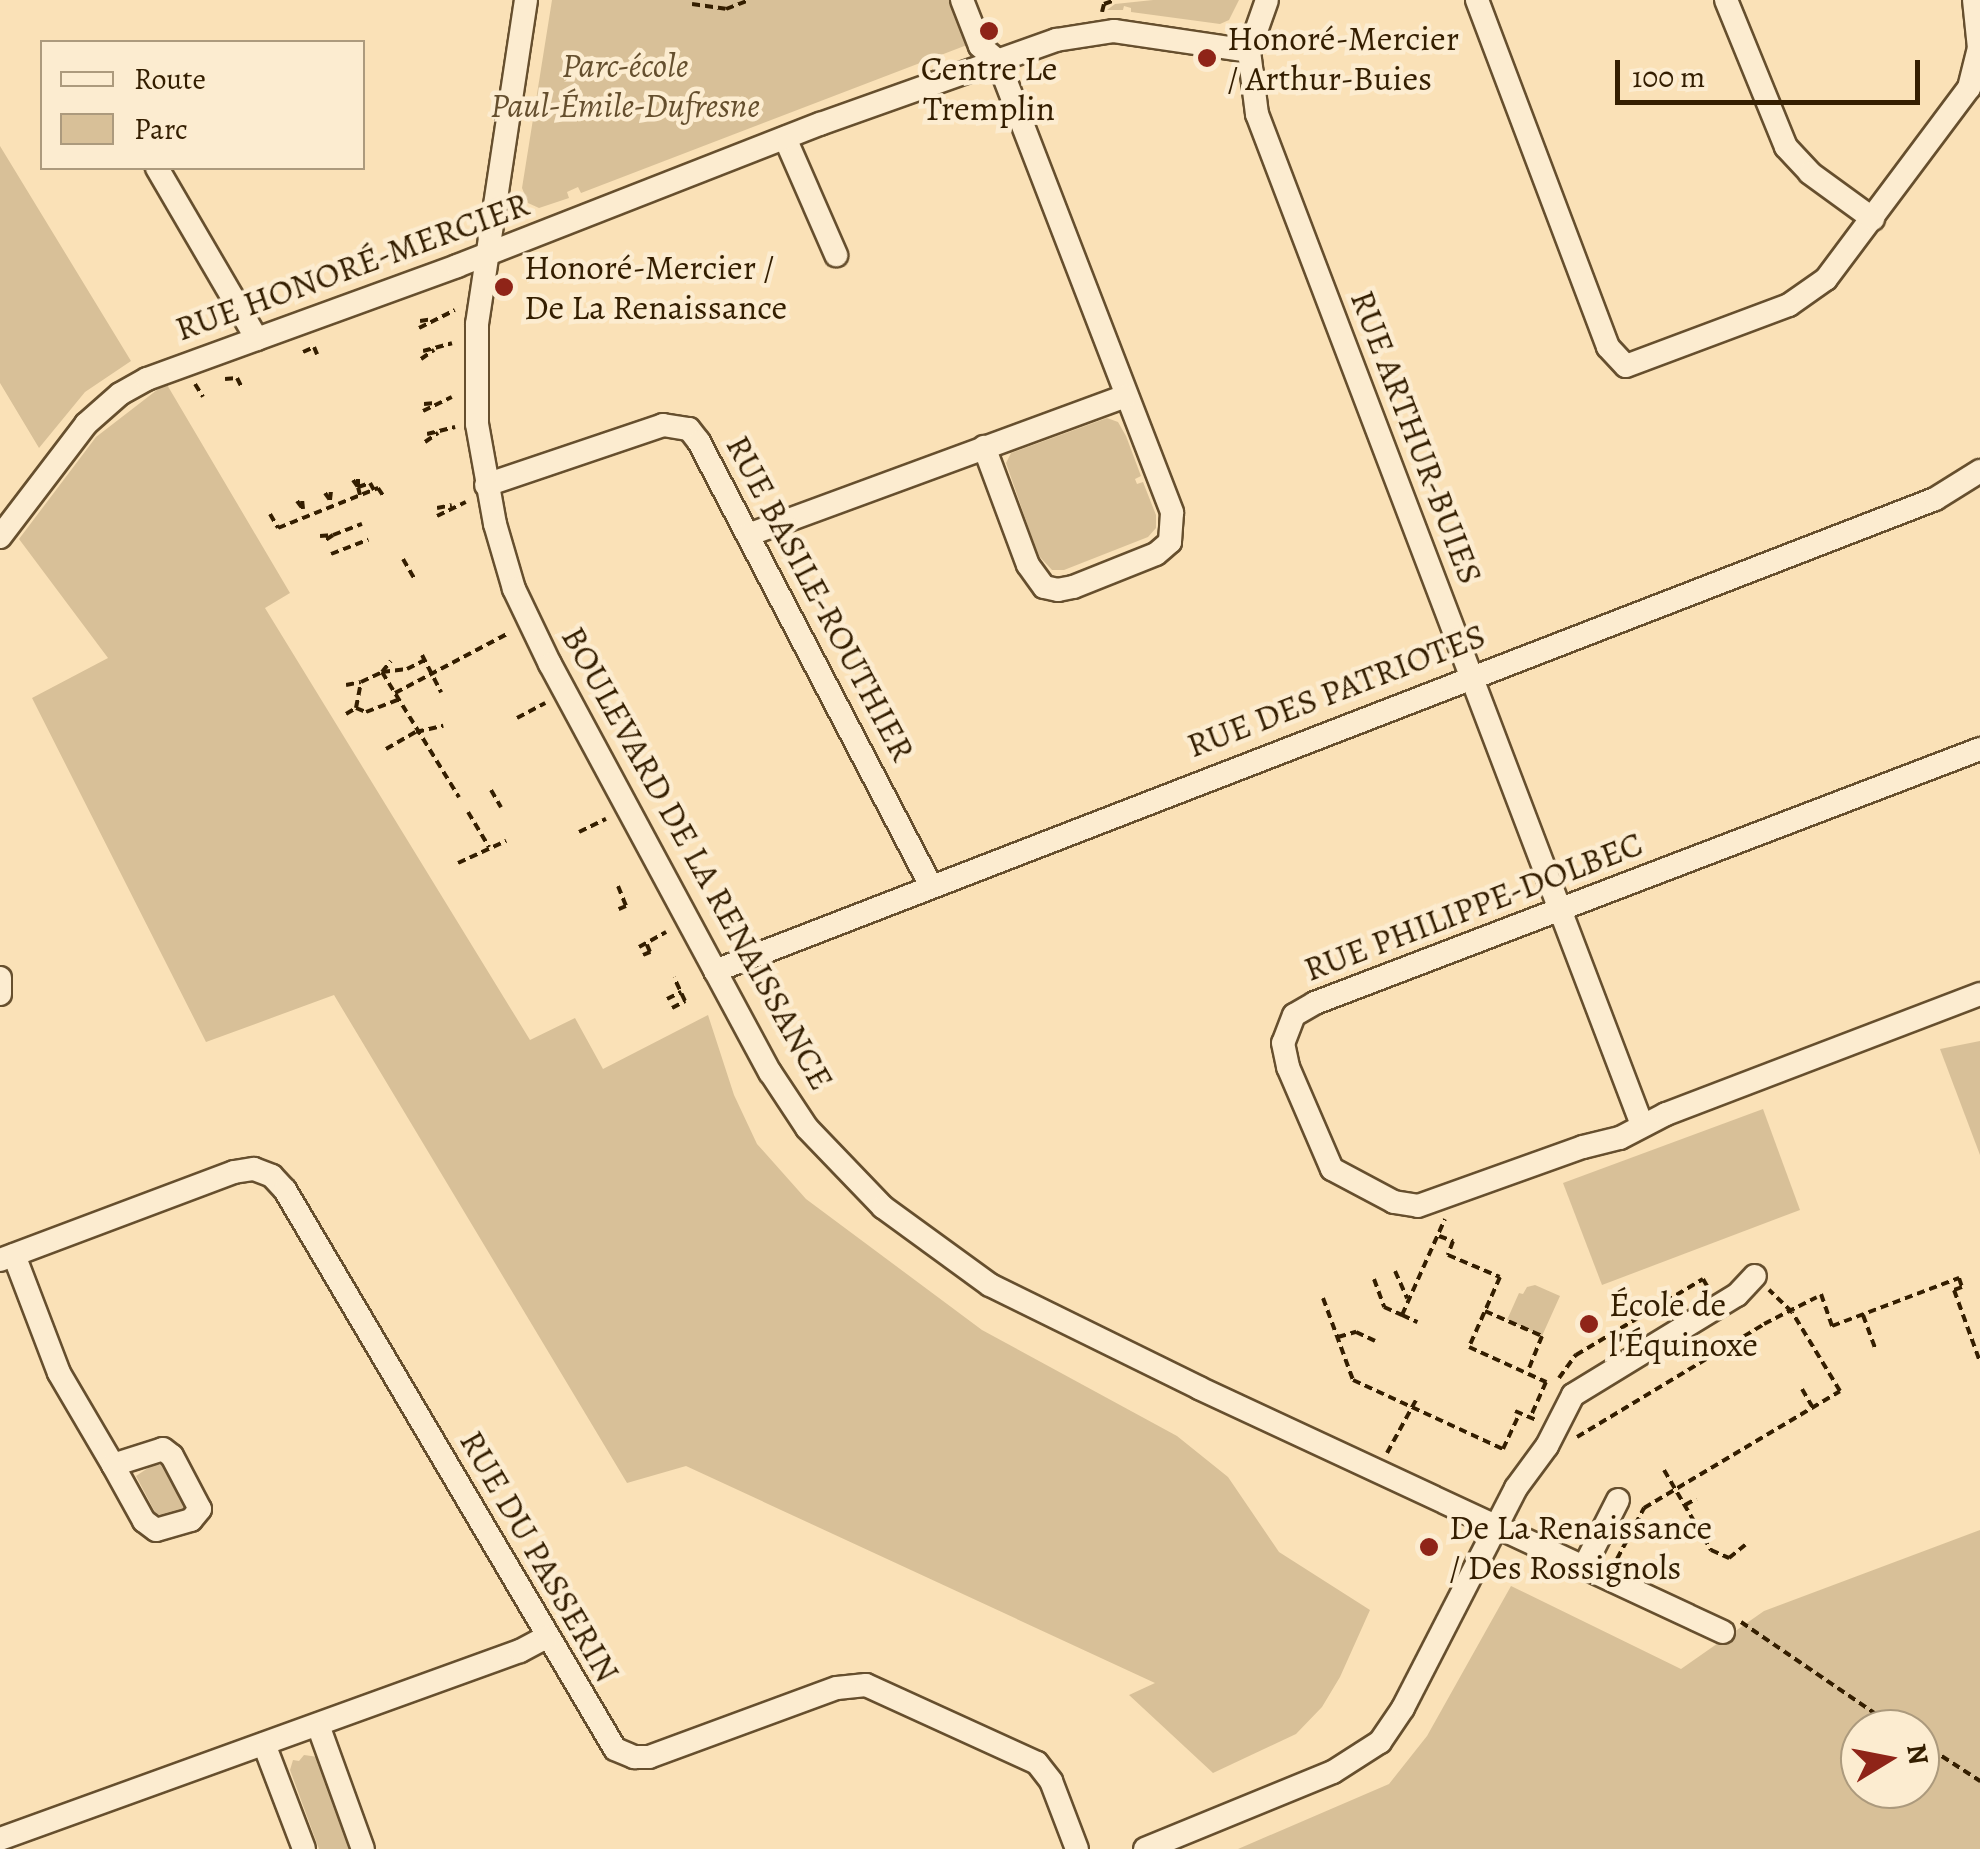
<!DOCTYPE html>
<html>
<head>
<meta charset="utf-8">
<style>
  body { margin:0 }
  #map { position:relative; width:1980px; height:1849px; overflow:hidden; background:#fae1b7; font-family:Alegreya,serif }
  div>[style] { position:absolute }
  [style*='--x'] { left:calc(var(--x)*1px); top:calc(var(--y)*1px); width:calc(var(--w)*1px); rotate:calc(var(--a)*1deg) }
  .green>* { inset:0; background:#d8c098 }
  .path>* { height:4px; margin-top:-2px; transform-origin:0; background:repeating-linear-gradient(90deg,#341e00 0 8px,transparent 0 13px) }
  .roads { filter:drop-shadow(2px 0 #664f2e) drop-shadow(-2px 0 #664f2e) drop-shadow(0 2px #664f2e) drop-shadow(0 -2px #664f2e) }
  .minor>* { height:22px; margin:-11px; padding:0 11px; transform-origin:11px; border-radius:11px; background:#fcecd0 }
  .dots>* { width:28px; height:28px; translate:-50% -50%; box-sizing:border-box; border:5px solid #fcecd0; border-radius:50% }
  span { translate:-50% -50%; white-space:nowrap; text-align:center; line-height:1.15; -webkit-text-stroke:9px #fcecd0; paint-order:stroke }
  .poi-label { font-size:35px; color:#341e00 }
  .left { translate:0 -50%; text-align:left }
  .park-label { font-size:35px; color:#654f2e; font-style:italic }
  .street-label { font-size:35px; color:#341e00 }
  .legend { position:absolute; left:40px; top:40px; width:325px; height:130px; box-sizing:border-box; background:#fcecd0; border:2px solid #ac9a7d; margin:0; padding:12px 18px; list-style:none; font-size:30px; color:#341e00 }
  .legend li { display:flex; align-items:center; gap:20px; height:50px }
  .legend b { width:50px; border:2px solid #ac9a7d }
  .north { position:absolute; left:1840px; top:1709px; width:100px; height:100px; box-sizing:border-box; background:#fcecd0; border:2px solid #ac9a7d; border-radius:50%; rotate:80deg; font-size:28px; font-weight:700; line-height:40px; text-align:center; color:#341e00 }
  .north::after { content:''; display:block; margin:auto; width:35px; height:45px; background:#8f2418; clip-path:polygon(50% 0,100% 100%,50% 72%,0 100%) }
  .scale { position:absolute; left:1615px; top:60px; width:305px; height:45px; box-sizing:border-box; border:5px solid #341e00; border-top:0; padding-left:12px; font-size:30px; line-height:35px; white-space:nowrap; color:#341e00; -webkit-text-stroke:8px #fcecd0; paint-order:stroke }
</style>
</head>
<body>
<div id="map">
  <div class="green">
    <div style="clip-path:polygon(552px 0,952px 0,967px 45px,581px 193px,578px 187px,567px 192px,569px 198px,539px 208px,528px 203px,522px 188px)"></div>
    <div style="clip-path:polygon(1153px 0,1239px 0,1229px 20px,1220px 24px,1131px 12px,1131px 8px,1124px 6px,1123px 10px,1107px 10px,1115px 4px)"></div>
    <div style="clip-path:polygon(0 146px,131px 361px,85px 392px,39px 448px,0 383px)"></div>
    <div style="clip-path:polygon(166px 383px,290px 593px,265px 608px,530px 1040px,575px 1018px,603px 1069px,708px 1015px,734px 1095px,757px 1144px,806px 1199px,982px 1330px,1177px 1436px,1228px 1477px,1279px 1552px,1370px 1610px,1340px 1677px,1322px 1707px,1296px 1734px,1213px 1773px,1129px 1695px,1155px 1683px,686px 1466px,627px 1483px,334px 995px,206px 1042px,32px 698px,108px 658px,19px 539px,96px 437px)"></div>
    <div style="clip-path:polygon(1107px 418px,1118px 422px,1126px 436px,1141px 476px,1135px 479px,1137px 484px,1143px 482px,1156px 515px,1156px 528px,1148px 537px,1064px 570px,1052px 570px,1038px 555px,1006px 463px,1011px 453px)"></div>
    <div style="clip-path:polygon(1980px 1041px,1980px 1155px,1940px 1049px)"></div>
    <div style="clip-path:polygon(1763px 1109px,1800px 1210px,1602px 1285px,1563px 1183px)"></div>
    <div style="clip-path:polygon(1535px 1285px,1560px 1296px,1542px 1336px,1507px 1320px,1519px 1293px,1523px 1294px,1527px 1287px)"></div>
    <div style="clip-path:polygon(154px 1464px,165px 1466px,187px 1507px,182px 1511px,165px 1516px,156px 1514px,136px 1476px)"></div>
    <div style="clip-path:polygon(evenodd,1980px 1530px,1980px 1849px,1238px 1849px,1389px 1784px,1427px 1736px,1511px 1586px,1681px 1669px,1764px 1611px,1980px 1530px,1860px 1729px,1920px 1729px,1920px 1789px,1860px 1789px,1860px 1729px)"></div>
    <div style="clip-path:polygon(304px 1755px,318px 1757px,354px 1849px,319px 1849px,290px 1770px,293px 1760px,299px 1761px)"></div>
  </div>
  <div class="path">
    <div style="--x:692;--y:4;--w:34;--a:8"></div>
    <div style="--x:726;--y:9;--w:26;--a:-21"></div>
    <div style="--x:1102;--y:12;--w:8;--a:-76"></div>
    <div style="--x:1104;--y:4;--w:12;--a:-20"></div>
    <div style="--x:420;--y:321;--w:12;--a:-9"></div>
    <div style="--x:419;--y:328;--w:40;--a:-26.6"></div>
    <div style="--x:423;--y:351;--w:30;--a:-15"></div>
    <div style="--x:303;--y:352;--w:12;--a:-24"></div>
    <div style="--x:314;--y:347;--w:8;--a:67"></div>
    <div style="--x:421;--y:359;--w:16;--a:-35"></div>
    <div style="--x:225;--y:379;--w:12;--a:-5"></div>
    <div style="--x:237;--y:378;--w:9;--a:63"></div>
    <div style="--x:195;--y:384;--w:15;--a:58"></div>
    <div style="--x:424;--y:404;--w:11;--a:-5"></div>
    <div style="--x:423;--y:411;--w:32;--a:-26"></div>
    <div style="--x:427;--y:434;--w:29;--a:-14"></div>
    <div style="--x:425;--y:442;--w:16;--a:-35"></div>
    <div style="--x:353;--y:480;--w:9;--a:54"></div>
    <div style="--x:358;--y:487;--w:9;--a:-90"></div>
    <div style="--x:325;--y:493;--w:9;--a:54"></div>
    <div style="--x:330;--y:500;--w:9;--a:-84"></div>
    <div style="--x:360;--y:495;--w:8;--a:-104"></div>
    <div style="--x:358;--y:487;--w:13;--a:-18"></div>
    <div style="--x:370;--y:483;--w:8;--a:60"></div>
    <div style="--x:297;--y:501;--w:10;--a:53"></div>
    <div style="--x:303;--y:509;--w:10;--a:-96"></div>
    <div style="--x:437;--y:508;--w:15;--a:-11"></div>
    <div style="--x:270;--y:514;--w:16;--a:60"></div>
    <div style="--x:278;--y:528;--w:108;--a:-21.8"></div>
    <div style="--x:378;--y:488;--w:11;--a:56"></div>
    <div style="--x:437;--y:516;--w:32;--a:-26"></div>
    <div style="--x:333;--y:535;--w:31;--a:-21"></div>
    <div style="--x:320;--y:536;--w:13;--a:-4"></div>
    <div style="--x:333;--y:535;--w:11;--a:146"></div>
    <div style="--x:331;--y:554;--w:40;--a:-21"></div>
    <div style="--x:403;--y:559;--w:24;--a:60"></div>
    <div style="--x:422;--y:655;--w:42;--a:62.8"></div>
    <div style="--x:382;--y:672;--w:25;--a:-7"></div>
    <div style="--x:407;--y:669;--w:20;--a:-27"></div>
    <div style="--x:382;--y:672;--w:14;--a:-51"></div>
    <div style="--x:346;--y:685;--w:15;--a:-11"></div>
    <div style="--x:395;--y:693;--w:129;--a:-27.8"></div>
    <div style="--x:356;--y:708;--w:11;--a:22"></div>
    <div style="--x:366;--y:712;--w:34;--a:-21"></div>
    <div style="--x:346;--y:714;--w:12;--a:-31"></div>
    <div style="--x:356;--y:708;--w:26;--a:-79"></div>
    <div style="--x:361;--y:682;--w:23;--a:-25"></div>
    <div style="--x:382;--y:672;--w:147;--a:58.4"></div>
    <div style="--x:517;--y:718;--w:32;--a:-28"></div>
    <div style="--x:386;--y:749;--w:34;--a:-30"></div>
    <div style="--x:416;--y:732;--w:28;--a:-13"></div>
    <div style="--x:491;--y:790;--w:20;--a:60"></div>
    <div style="--x:468;--y:812;--w:41;--a:59"></div>
    <div style="--x:579;--y:832;--w:30;--a:-26"></div>
    <div style="--x:458;--y:863;--w:53;--a:-24.6"></div>
    <div style="--x:618;--y:886;--w:22;--a:68"></div>
    <div style="--x:626;--y:906;--w:8;--a:157"></div>
    <div style="--x:639;--y:947;--w:31;--a:-29"></div>
    <div style="--x:643;--y:955;--w:8;--a:-23"></div>
    <div style="--x:650;--y:952;--w:8;--a:-113"></div>
    <div style="--x:667;--y:999;--w:16;--a:-27"></div>
    <div style="--x:672;--y:1008;--w:15;--a:-28"></div>
    <div style="--x:685;--y:1001;--w:26;--a:-115"></div>
    <div style="--x:1439;--y:1236;--w:15;--a:20"></div>
    <div style="--x:1453;--y:1241;--w:15;--a:110"></div>
    <div style="--x:1448;--y:1255;--w:56;--a:22.9"></div>
    <div style="--x:1500;--y:1277;--w:77;--a:113.9"></div>
    <div style="--x:1469;--y:1347;--w:85;--a:24.4"></div>
    <div style="--x:1546;--y:1382;--w:39;--a:114"></div>
    <div style="--x:1395;--y:1271;--w:30;--a:66"></div>
    <div style="--x:1374;--y:1279;--w:30;--a:70"></div>
    <div style="--x:1384;--y:1307;--w:20;--a:24"></div>
    <div style="--x:1402;--y:1315;--w:105;--a:-65.9"></div>
    <div style="--x:1821;--y:1294;--w:34;--a:71"></div>
    <div style="--x:1832;--y:1326;--w:136;--a:-20.7"></div>
    <div style="--x:1959;--y:1278;--w:9;--a:72"></div>
    <div style="--x:1962;--y:1287;--w:9;--a:159"></div>
    <div style="--x:1954;--y:1290;--w:77;--a:70.1"></div>
    <div style="--x:1323;--y:1298;--w:87;--a:69.9"></div>
    <div style="--x:1353;--y:1380;--w:165;--a:24.7"></div>
    <div style="--x:1503;--y:1449;--w:40;--a:-65"></div>
    <div style="--x:1485;--y:1311;--w:62;--a:23.7"></div>
    <div style="--x:1542;--y:1336;--w:38;--a:112"></div>
    <div style="--x:1402;--y:1315;--w:17;--a:25"></div>
    <div style="--x:1863;--y:1315;--w:35;--a:70"></div>
    <div style="--x:1338;--y:1337;--w:19;--a:-16"></div>
    <div style="--x:1356;--y:1332;--w:21;--a:25"></div>
    <div style="--x:1559;--y:1378;--w:29;--a:-54"></div>
    <div style="--x:1576;--y:1355;--w:148;--a:-30.9"></div>
    <div style="--x:1703;--y:1279;--w:8;--a:60"></div>
    <div style="--x:1802;--y:1389;--w:20;--a:60"></div>
    <div style="--x:1515;--y:1411;--w:25;--a:23"></div>
    <div style="--x:1577;--y:1437;--w:218;--a:-31.1"></div>
    <div style="--x:1764;--y:1324;--w:59;--a:-27"></div>
    <div style="--x:1387;--y:1453;--w:60;--a:-61.3"></div>
    <div style="--x:1664;--y:1470;--w:93;--a:59.6"></div>
    <div style="--x:1711;--y:1550;--w:20;--a:24"></div>
    <div style="--x:1729;--y:1558;--w:21;--a:-39"></div>
    <div style="--x:1685;--y:1505;--w:13;--a:-29"></div>
    <div style="--x:1617;--y:1559;--w:58;--a:-62.1"></div>
    <div style="--x:1644;--y:1508;--w:228;--a:-30.8"></div>
    <div style="--x:1840;--y:1391;--w:92;--a:-121.3"></div>
    <div style="--x:1792;--y:1312;--w:32;--a:-136"></div>
    <div style="--x:1741;--y:1622;--w:190;--a:34.3"></div>
    <div style="--x:1920;--y:1742;--w:72;--a:33"></div>
  </div>
  <div class="roads">
    <div class="minor">
      <div style="--x:526;--y:0;--w:328;--a:98.6"></div>
      <div style="--x:477;--y:324;--w:100;--a:90"></div>
      <div style="--x:477;--y:424;--w:102;--a:79.8"></div>
      <div style="--x:495;--y:524;--w:68;--a:73.7"></div>
      <div style="--x:514;--y:589;--w:83;--a:64.4"></div>
      <div style="--x:550;--y:664;--w:464;--a:61.7"></div>
      <div style="--x:770;--y:1072;--w:67;--a:56.5"></div>
      <div style="--x:807;--y:1128;--w:110;--a:46.1"></div>
      <div style="--x:883;--y:1207;--w:132;--a:36.1"></div>
      <div style="--x:990;--y:1285;--w:233;--a:26.2"></div>
      <div style="--x:1199;--y:1388;--w:578;--a:24.97"></div>
      <div style="--x:962;--y:0;--w:49;--a:68.6"></div>
      <div style="--x:980;--y:46;--w:23;--a:40"></div>
      <div style="--x:998;--y:61;--w:484;--a:68.9"></div>
      <div style="--x:1172;--y:513;--w:29;--a:94"></div>
      <div style="--x:1170;--y:542;--w:18;--a:139"></div>
      <div style="--x:1156;--y:554;--w:89;--a:158.3"></div>
      <div style="--x:1073;--y:587;--w:15;--a:169"></div>
      <div style="--x:1058;--y:590;--w:14;--a:-168"></div>
      <div style="--x:1044;--y:587;--w:27;--a:-126"></div>
      <div style="--x:1028;--y:565;--w:126;--a:-110.4"></div>
      <div style="--x:1267;--y:0;--w:54;--a:109.4"></div>
      <div style="--x:1249;--y:51;--w:64;--a:82.8"></div>
      <div style="--x:1257;--y:114;--w:1082;--a:69.15"></div>
      <div style="--x:1477;--y:0;--w:371;--a:69.3"></div>
      <div style="--x:1608;--y:347;--w:26;--a:47"></div>
      <div style="--x:1626;--y:366;--w:174;--a:-20.5"></div>
      <div style="--x:1789;--y:305;--w:45;--a:-35.1"></div>
      <div style="--x:1826;--y:279;--w:239;--a:-53.2"></div>
      <div style="--x:1969;--y:88;--w:41;--a:-76"></div>
      <div style="--x:1979;--y:48;--w:48;--a:-95.9"></div>
      <div style="--x:1726;--y:0;--w:159;--a:67.8"></div>
      <div style="--x:1786;--y:147;--w:35;--a:47"></div>
      <div style="--x:1810;--y:173;--w:78;--a:36.1"></div>
      <div style="--x:785;--y:138;--w:128;--a:66.4"></div>
      <div style="--x:157;--y:168;--w:198;--a:59.7"></div>
      <div style="--x:486;--y:485;--w:187;--a:-18.7"></div>
      <div style="--x:663;--y:425;--w:26;--a:9"></div>
      <div style="--x:689;--y:429;--w:16;--a:52"></div>
      <div style="--x:699;--y:442;--w:501;--a:62.41"></div>
      <div style="--x:748;--y:535;--w:402;--a:-20.2"></div>
      <div style="--x:0;--y:537;--w:142;--a:-52.7"></div>
      <div style="--x:86;--y:424;--w:45;--a:-41.4"></div>
      <div style="--x:120;--y:394;--w:31;--a:-29"></div>
      <div style="--x:147;--y:379;--w:330;--a:-20"></div>
      <div style="--x:457;--y:266;--w:390;--a:-21.4"></div>
      <div style="--x:820;--y:124;--w:251;--a:-19.6"></div>
      <div style="--x:1056;--y:40;--w:59;--a:-8.8"></div>
      <div style="--x:1114;--y:31;--w:136;--a:8.4"></div>
      <div style="--x:1980;--y:749;--w:712;--a:159.1"></div>
      <div style="--x:1315;--y:1003;--w:24;--a:150"></div>
      <div style="--x:1294;--y:1015;--w:30;--a:111"></div>
      <div style="--x:1283;--y:1043;--w:25;--a:78"></div>
      <div style="--x:1288;--y:1067;--w:111;--a:66.7"></div>
      <div style="--x:1332;--y:1169;--w:70;--a:28"></div>
      <div style="--x:1394;--y:1202;--w:24;--a:9"></div>
      <div style="--x:1418;--y:1206;--w:175;--a:-19.7"></div>
      <div style="--x:1583;--y:1147;--w:38;--a:-14"></div>
      <div style="--x:1620;--y:1138;--w:52;--a:-27.6"></div>
      <div style="--x:1666;--y:1114;--w:336;--a:-20.9"></div>
      <div style="--x:715;--y:971;--w:1308;--a:-21.15"></div>
      <div style="--x:1935;--y:499;--w:53;--a:-31.9"></div>
      <div style="--x:0;--y:978;--w:16;--a:90"></div>
      <div style="--x:14;--y:1255;--w:126;--a:69.1"></div>
      <div style="--x:59;--y:1373;--w:107;--a:59.6"></div>
      <div style="--x:0;--y:1260;--w:250;--a:-20.6"></div>
      <div style="--x:234;--y:1172;--w:20;--a:-9"></div>
      <div style="--x:254;--y:1169;--w:19;--a:21"></div>
      <div style="--x:272;--y:1176;--w:19;--a:47"></div>
      <div style="--x:285;--y:1190;--w:649;--a:59.44"></div>
      <div style="--x:615;--y:1749;--w:21;--a:23"></div>
      <div style="--x:634;--y:1757;--w:15;--a:0"></div>
      <div style="--x:649;--y:1757;--w:200;--a:-20.2"></div>
      <div style="--x:837;--y:1688;--w:29;--a:-6"></div>
      <div style="--x:866;--y:1685;--w:188;--a:24.5"></div>
      <div style="--x:1037;--y:1763;--w:23;--a:52"></div>
      <div style="--x:1051;--y:1781;--w:73;--a:69.1"></div>
      <div style="--x:163;--y:1449;--w:11;--a:38"></div>
      <div style="--x:172;--y:1456;--w:60;--a:62.2"></div>
      <div style="--x:200;--y:1509;--w:14;--a:129"></div>
      <div style="--x:191;--y:1520;--w:36;--a:164"></div>
      <div style="--x:156;--y:1530;--w:15;--a:-143"></div>
      <div style="--x:144;--y:1521;--w:64;--a:-119"></div>
      <div style="--x:113;--y:1465;--w:52;--a:-17.7"></div>
      <div style="--x:1584;--y:1567;--w:75;--a:-63.1"></div>
      <div style="--x:318;--y:1725;--w:132;--a:70.1"></div>
      <div style="--x:264;--y:1744;--w:112;--a:69.1"></div>
      <div style="--x:0;--y:1839;--w:553;--a:-19.88"></div>
      <div style="--x:520;--y:1651;--w:30;--a:-28"></div>
      <div style="--x:1145;--y:1849;--w:203;--a:-22.3"></div>
      <div style="--x:1333;--y:1772;--w:56;--a:-32.6"></div>
      <div style="--x:1380;--y:1742;--w:41;--a:-55.9"></div>
      <div style="--x:1403;--y:1708;--w:247;--a:-62.8"></div>
      <div style="--x:1516;--y:1488;--w:52;--a:-53.6"></div>
      <div style="--x:1547;--y:1446;--w:57;--a:-63"></div>
      <div style="--x:1573;--y:1395;--w:192;--a:-31.4"></div>
      <div style="--x:1737;--y:1295;--w:26;--a:-47"></div>
    </div>
  </div>
  <div class="dots">
    <div style="left:989px;top:31px;background:#8f2418"></div>
    <div style="left:1207px;top:58px;background:#8f2418"></div>
    <div style="left:504px;top:287px;background:#8f2418"></div>
    <div style="left:1589px;top:1324px;background:#8f2418"></div>
    <div style="left:1429px;top:1547px;background:#8f2418"></div>
  </div>
  <div class="poi-label">
    <span class="left" style="left:1227px;top:58px">Honoré-Mercier<br>/ Arthur-Buies</span>
    <span style="left:989px;top:88px">Centre Le<br>Tremplin</span>
    <span class="left" style="left:524px;top:287px">Honoré-Mercier /<br>De La Renaissance</span>
    <span class="left" style="left:1609px;top:1324px">École de<br>l'Équinoxe</span>
    <span class="left" style="left:1449px;top:1547px">De La Renaissance<br>/ Des Rossignols</span>
  </div>
  <div class="park-label">
    <span style="left:625px;top:85px">Parc-école<br>Paul-Émile-Dufresne</span>
  </div>
  <div class="street-label">
    <span style="left:352px;top:266px;rotate:-20deg">RUE HONORÉ-MERCIER</span>
    <span style="left:1417px;top:437px;rotate:69deg">RUE ARTHUR-BUIES</span>
    <span style="left:821px;top:598px;rotate:62deg">RUE BASILE-ROUTHIER</span>
    <span style="left:1336px;top:690px;rotate:-21deg">RUE DES PATRIOTES</span>
    <span style="left:698px;top:858px;rotate:61deg">BOULEVARD DE LA RENAISSANCE</span>
    <span style="left:1473px;top:906px;rotate:-21deg">RUE PHILIPPE-DOLBEC</span>
    <span style="left:540px;top:1556px;rotate:60deg">RUE DU PASSERIN</span>
  </div>
  <ul class="legend">
  <li><b style="height:12px;background:#fcecd0"></b>Route</li>
  <li><b style="height:28px;background:#d8c098"></b>Parc</li>
  </ul>
  <div class="north">N</div>
  <div class="scale">100 m</div>
</div>
</body>
</html>
